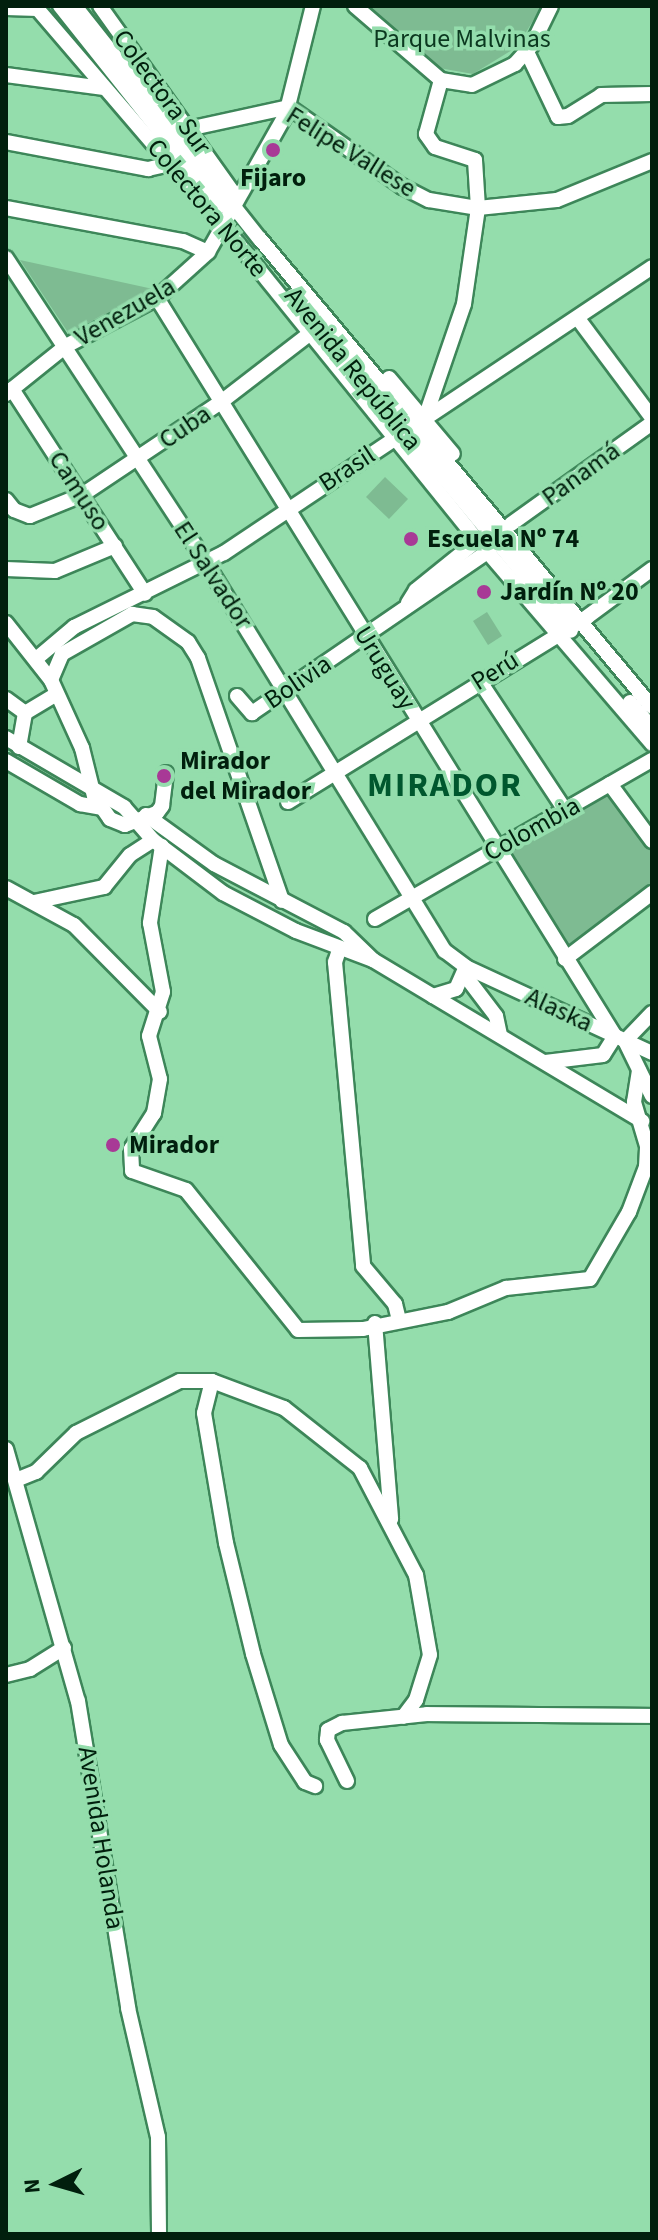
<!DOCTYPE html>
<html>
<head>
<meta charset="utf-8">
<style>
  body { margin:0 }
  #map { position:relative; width:658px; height:2240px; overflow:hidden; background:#94ddac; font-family:"Source Sans 3",sans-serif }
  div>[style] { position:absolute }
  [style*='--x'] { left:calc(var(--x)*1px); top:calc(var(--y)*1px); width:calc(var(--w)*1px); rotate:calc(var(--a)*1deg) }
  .green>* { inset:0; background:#7ebb92 }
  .roads { filter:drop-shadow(2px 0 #3d8659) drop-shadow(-2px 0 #3d8659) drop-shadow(0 2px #3d8659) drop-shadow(0 -2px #3d8659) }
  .minor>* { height:14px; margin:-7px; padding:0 7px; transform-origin:7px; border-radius:7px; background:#fff }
  .dots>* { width:22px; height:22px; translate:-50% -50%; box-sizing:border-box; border:4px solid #94ddac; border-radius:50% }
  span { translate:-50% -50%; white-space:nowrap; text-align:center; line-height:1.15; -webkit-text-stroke:7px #94ddac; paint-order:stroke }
  .park-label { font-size:26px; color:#0b381f }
  .street-label { font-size:26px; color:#011f0d }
  .poi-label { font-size:26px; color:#011f0d; font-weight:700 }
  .left { translate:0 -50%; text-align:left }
  .district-label { font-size:34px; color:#00572e; font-weight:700; letter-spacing:2px }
  .frame { position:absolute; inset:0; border:8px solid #011f0d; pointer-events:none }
  .north { position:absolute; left:16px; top:2144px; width:80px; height:80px; -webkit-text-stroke:6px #94ddac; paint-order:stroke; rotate:265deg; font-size:22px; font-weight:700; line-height:32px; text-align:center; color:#011f0d }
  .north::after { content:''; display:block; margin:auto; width:28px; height:36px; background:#011f0d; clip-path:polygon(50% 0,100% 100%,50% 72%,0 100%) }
</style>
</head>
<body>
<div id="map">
  <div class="green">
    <div style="clip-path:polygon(40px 6px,53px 6px,144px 124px)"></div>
    <div style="clip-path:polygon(368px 6px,542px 6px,517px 47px,473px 74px,439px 68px)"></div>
    <div style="clip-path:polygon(20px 260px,153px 289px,71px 337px)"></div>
    <div style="clip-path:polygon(385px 477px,408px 499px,389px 519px,366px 497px)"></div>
    <div style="clip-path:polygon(487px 612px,502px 636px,488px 645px,473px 621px)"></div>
    <div style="clip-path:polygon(610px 784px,652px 841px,652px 893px,565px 959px,498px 847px)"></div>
  </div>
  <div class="roads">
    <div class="minor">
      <div style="--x:35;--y:6;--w:289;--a:49.4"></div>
      <div style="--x:223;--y:225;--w:390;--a:51.1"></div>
      <div style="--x:468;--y:529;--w:283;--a:49.4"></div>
      <div style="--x:60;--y:6;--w:256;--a:51.5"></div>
      <div style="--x:75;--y:6;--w:298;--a:51.6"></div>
      <div style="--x:260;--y:239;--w:610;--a:50.05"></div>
      <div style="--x:100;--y:6;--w:227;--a:54.5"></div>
      <div style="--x:355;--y:6;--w:113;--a:40.7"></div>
      <div style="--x:441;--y:80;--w:31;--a:9"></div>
      <div style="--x:472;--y:85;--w:48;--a:-26"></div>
      <div style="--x:515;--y:64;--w:25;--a:-48"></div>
      <div style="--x:532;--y:45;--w:43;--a:-64"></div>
      <div style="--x:6;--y:8;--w:32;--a:2"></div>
      <div style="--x:527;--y:52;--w:72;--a:64.5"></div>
      <div style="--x:558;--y:117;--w:10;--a:-6"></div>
      <div style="--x:568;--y:116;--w:39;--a:-32"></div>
      <div style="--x:601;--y:95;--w:51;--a:-1.1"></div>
      <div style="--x:6;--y:75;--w:99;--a:7.6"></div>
      <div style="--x:188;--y:129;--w:103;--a:-12.3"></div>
      <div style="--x:289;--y:107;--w:139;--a:35.1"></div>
      <div style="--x:403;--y:187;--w:29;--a:27"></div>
      <div style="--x:429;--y:200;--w:50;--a:9.3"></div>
      <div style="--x:478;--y:208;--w:79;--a:-5.8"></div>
      <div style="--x:557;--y:200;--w:103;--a:-22.3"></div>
      <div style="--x:6;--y:142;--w:145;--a:10.8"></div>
      <div style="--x:148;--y:169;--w:23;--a:-13"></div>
      <div style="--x:6;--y:208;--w:180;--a:10.6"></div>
      <div style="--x:183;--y:241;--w:27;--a:24"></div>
      <div style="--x:6;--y:258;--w:361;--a:56.7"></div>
      <div style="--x:204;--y:560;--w:459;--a:58.4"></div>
      <div style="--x:445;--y:951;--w:26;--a:37"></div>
      <div style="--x:466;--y:967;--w:205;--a:24.8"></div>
      <div style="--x:293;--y:296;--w:435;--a:50.3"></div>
      <div style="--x:157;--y:298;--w:869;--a:58.18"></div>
      <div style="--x:615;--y:1036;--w:22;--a:122"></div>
      <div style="--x:603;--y:1055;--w:58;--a:173.1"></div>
      <div style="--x:579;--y:320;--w:122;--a:53.3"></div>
      <div style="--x:389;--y:378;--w:99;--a:49.9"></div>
      <div style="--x:12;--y:389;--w:244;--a:57"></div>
      <div style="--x:6;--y:394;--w:77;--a:-38.7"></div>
      <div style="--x:66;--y:346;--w:103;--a:-27.8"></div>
      <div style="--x:157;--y:298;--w:69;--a:-42"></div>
      <div style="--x:208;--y:252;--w:159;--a:-60.5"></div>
      <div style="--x:286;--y:114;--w:111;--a:-76"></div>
      <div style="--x:425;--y:418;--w:120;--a:-71.1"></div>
      <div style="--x:464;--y:304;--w:97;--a:-81.7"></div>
      <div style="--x:478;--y:208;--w:48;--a:-93.6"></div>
      <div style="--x:475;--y:160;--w:42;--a:-162"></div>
      <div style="--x:435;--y:147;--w:16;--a:-125"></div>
      <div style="--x:426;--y:134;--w:56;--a:-74.5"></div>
      <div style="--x:420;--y:422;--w:279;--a:-33.7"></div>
      <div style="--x:6;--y:500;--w:13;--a:51"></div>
      <div style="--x:14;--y:510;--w:17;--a:21"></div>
      <div style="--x:30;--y:516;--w:56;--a:-22"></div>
      <div style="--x:82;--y:495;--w:167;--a:-33.8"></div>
      <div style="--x:221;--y:402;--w:121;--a:-37.6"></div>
      <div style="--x:511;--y:524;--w:173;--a:-35.6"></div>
      <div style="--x:6;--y:569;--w:49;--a:2.3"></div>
      <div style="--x:55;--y:571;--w:65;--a:-22.6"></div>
      <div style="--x:408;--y:603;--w:15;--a:-58"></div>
      <div style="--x:416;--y:590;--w:80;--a:-38.9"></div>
      <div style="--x:6;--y:623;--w:73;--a:51.7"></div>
      <div style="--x:51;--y:680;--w:75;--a:65.5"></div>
      <div style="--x:82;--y:748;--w:49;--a:76"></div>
      <div style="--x:94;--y:796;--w:28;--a:55"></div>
      <div style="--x:110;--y:819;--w:16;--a:22"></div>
      <div style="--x:125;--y:825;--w:34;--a:-21"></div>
      <div style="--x:157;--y:813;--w:9;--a:-54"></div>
      <div style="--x:162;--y:806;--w:33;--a:-83"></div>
      <div style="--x:36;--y:659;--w:50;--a:-40.1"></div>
      <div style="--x:74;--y:627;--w:167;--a:-26.3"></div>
      <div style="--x:224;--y:553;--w:214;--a:-33.8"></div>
      <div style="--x:51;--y:680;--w:28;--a:-67"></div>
      <div style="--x:62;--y:654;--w:81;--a:-29.7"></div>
      <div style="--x:132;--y:614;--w:21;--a:8"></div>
      <div style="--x:153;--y:617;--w:43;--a:35.5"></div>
      <div style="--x:188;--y:642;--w:19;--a:58"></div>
      <div style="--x:198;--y:658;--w:257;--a:70.9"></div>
      <div style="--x:479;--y:680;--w:156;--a:56.5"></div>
      <div style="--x:237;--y:696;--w:23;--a:49"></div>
      <div style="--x:252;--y:713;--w:287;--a:-34.4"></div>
      <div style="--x:6;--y:699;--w:24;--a:36"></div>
      <div style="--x:630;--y:702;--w:34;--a:50"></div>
      <div style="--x:6;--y:738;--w:137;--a:30.3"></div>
      <div style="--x:124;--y:807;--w:44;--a:48.7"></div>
      <div style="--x:153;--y:840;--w:88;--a:37.1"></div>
      <div style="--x:223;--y:893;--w:82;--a:27.5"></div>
      <div style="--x:296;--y:931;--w:82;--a:20.6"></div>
      <div style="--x:373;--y:960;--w:70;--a:31"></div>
      <div style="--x:433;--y:996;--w:24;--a:-17"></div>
      <div style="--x:456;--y:989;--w:24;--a:-66"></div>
      <div style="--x:19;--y:747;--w:35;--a:-80"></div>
      <div style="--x:25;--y:713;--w:35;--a:-31"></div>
      <div style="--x:6;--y:761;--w:86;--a:30.2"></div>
      <div style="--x:80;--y:804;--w:23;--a:10"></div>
      <div style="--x:610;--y:784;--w:71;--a:53.6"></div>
      <div style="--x:288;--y:802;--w:352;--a:-31.7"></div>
      <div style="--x:587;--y:617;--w:81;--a:-36.4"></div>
      <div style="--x:146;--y:815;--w:84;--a:35.8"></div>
      <div style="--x:214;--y:864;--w:147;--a:27.6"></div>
      <div style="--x:344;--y:932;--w:40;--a:44"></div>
      <div style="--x:162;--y:846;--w:78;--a:98.9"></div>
      <div style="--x:150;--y:923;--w:70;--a:79.3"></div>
      <div style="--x:163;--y:992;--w:46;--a:107.7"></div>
      <div style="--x:149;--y:1036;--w:44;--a:75.7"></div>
      <div style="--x:160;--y:1079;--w:35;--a:100"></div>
      <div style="--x:154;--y:1113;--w:43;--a:122.6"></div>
      <div style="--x:131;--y:1149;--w:22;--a:87"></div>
      <div style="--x:132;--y:1171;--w:57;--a:19.4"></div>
      <div style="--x:186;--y:1190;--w:179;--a:51.3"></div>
      <div style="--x:298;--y:1330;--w:65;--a:-0.9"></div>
      <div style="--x:363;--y:1329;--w:87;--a:-11.3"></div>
      <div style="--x:448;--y:1312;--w:63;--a:-22.5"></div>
      <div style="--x:506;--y:1288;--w:84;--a:-6.1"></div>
      <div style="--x:590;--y:1279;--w:78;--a:-59.8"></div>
      <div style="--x:629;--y:1212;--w:48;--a:-69.3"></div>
      <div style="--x:646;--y:1167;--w:21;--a:-87"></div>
      <div style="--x:647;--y:1146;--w:46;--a:-106.5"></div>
      <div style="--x:634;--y:1102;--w:32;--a:-81"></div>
      <div style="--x:6;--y:888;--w:77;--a:28.6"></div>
      <div style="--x:74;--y:925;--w:122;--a:45.3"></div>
      <div style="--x:34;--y:902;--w:72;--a:-12.1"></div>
      <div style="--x:104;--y:887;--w:41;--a:-50.9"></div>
      <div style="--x:130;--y:855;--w:27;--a:-33"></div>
      <div style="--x:375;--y:919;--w:319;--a:-29.9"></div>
      <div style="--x:339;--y:950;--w:13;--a:108"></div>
      <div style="--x:335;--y:962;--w:305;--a:84.7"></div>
      <div style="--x:363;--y:1266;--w:50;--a:49.9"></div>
      <div style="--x:395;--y:1304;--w:16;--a:76"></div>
      <div style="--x:565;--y:959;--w:109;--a:-37.2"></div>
      <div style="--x:464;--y:974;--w:53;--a:52.7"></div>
      <div style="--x:496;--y:1016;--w:19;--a:78"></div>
      <div style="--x:433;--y:996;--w:244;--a:30.9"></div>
      <div style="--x:625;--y:1041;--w:61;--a:63.9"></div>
      <div style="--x:625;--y:1041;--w:39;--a:-46"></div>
      <div style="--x:375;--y:1323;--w:197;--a:85.3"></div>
      <div style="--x:212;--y:1381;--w:33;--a:104"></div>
      <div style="--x:204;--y:1413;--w:132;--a:80.4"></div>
      <div style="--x:226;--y:1543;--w:114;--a:76.3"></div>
      <div style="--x:253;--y:1654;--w:95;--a:72.9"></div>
      <div style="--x:281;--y:1745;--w:44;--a:57"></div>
      <div style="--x:305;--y:1782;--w:11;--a:22"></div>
      <div style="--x:6;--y:1449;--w:262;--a:74.1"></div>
      <div style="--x:78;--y:1701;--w:311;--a:80.7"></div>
      <div style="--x:128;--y:2008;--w:132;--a:76.9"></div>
      <div style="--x:158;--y:2137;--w:97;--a:89.4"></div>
      <div style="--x:16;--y:1480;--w:22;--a:-22"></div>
      <div style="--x:36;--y:1472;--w:56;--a:-44.3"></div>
      <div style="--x:76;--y:1433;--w:116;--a:-26.6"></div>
      <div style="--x:180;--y:1381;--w:32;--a:0"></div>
      <div style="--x:212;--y:1381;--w:77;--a:20.6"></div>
      <div style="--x:284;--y:1408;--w:97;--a:38.3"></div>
      <div style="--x:360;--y:1468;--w:121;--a:62.4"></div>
      <div style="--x:416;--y:1575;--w:81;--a:80.1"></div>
      <div style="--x:430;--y:1655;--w:47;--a:107.3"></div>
      <div style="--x:416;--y:1700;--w:21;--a:127"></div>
      <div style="--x:6;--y:1675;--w:25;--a:-14"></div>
      <div style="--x:30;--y:1669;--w:40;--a:-32"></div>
      <div style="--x:347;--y:1781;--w:46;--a:-116"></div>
      <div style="--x:327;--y:1740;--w:10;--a:-84"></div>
      <div style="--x:328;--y:1730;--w:16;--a:-27"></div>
      <div style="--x:342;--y:1723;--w:85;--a:-6"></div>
      <div style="--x:427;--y:1714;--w:225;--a:0.5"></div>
    </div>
  </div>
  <div class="dots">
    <div style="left:273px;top:150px;background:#a83996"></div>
    <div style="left:411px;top:539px;background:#a83996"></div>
    <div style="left:484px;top:592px;background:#a83996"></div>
    <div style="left:164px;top:776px;background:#a83996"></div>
    <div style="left:113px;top:1145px;background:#a83996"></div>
  </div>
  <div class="park-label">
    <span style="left:462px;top:39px">Parque Malvinas</span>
  </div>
  <div class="street-label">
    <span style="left:162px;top:92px;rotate:54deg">Colectora Sur</span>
    <span style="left:351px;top:152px;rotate:32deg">Felipe Vallese</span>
    <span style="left:207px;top:208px;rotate:50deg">Colectora Norte</span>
    <span style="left:125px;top:312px;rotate:-30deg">Venezuela</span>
    <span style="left:353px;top:369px;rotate:51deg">Avenida República</span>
    <span style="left:185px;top:427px;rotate:-34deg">Cuba</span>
    <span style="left:347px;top:469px;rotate:-33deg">Brasil</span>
    <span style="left:581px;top:474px;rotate:-36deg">Panamá</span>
    <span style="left:79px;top:491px;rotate:57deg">Camuso</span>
    <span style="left:213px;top:575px;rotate:57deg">El Salvador</span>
    <span style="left:385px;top:668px;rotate:58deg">Uruguay</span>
    <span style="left:495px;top:671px;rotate:-32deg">Perú</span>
    <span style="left:298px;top:682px;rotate:-34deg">Bolivia</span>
    <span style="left:532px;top:829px;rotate:-29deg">Colombia</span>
    <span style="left:559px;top:1010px;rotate:25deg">Alaska</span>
    <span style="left:101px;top:1838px;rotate:81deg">Avenida Holanda</span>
  </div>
  <div class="poi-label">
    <span style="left:273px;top:178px">Fijaro</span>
    <span class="left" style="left:427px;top:539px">Escuela Nº 74</span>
    <span class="left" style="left:500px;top:592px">Jardín Nº 20</span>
    <span class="left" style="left:180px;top:776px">Mirador<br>del Mirador</span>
    <span class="left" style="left:129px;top:1145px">Mirador</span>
  </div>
  <div class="district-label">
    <span style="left:445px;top:786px">MIRADOR</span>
  </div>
  <div class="frame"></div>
  <div class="north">N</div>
</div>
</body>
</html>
